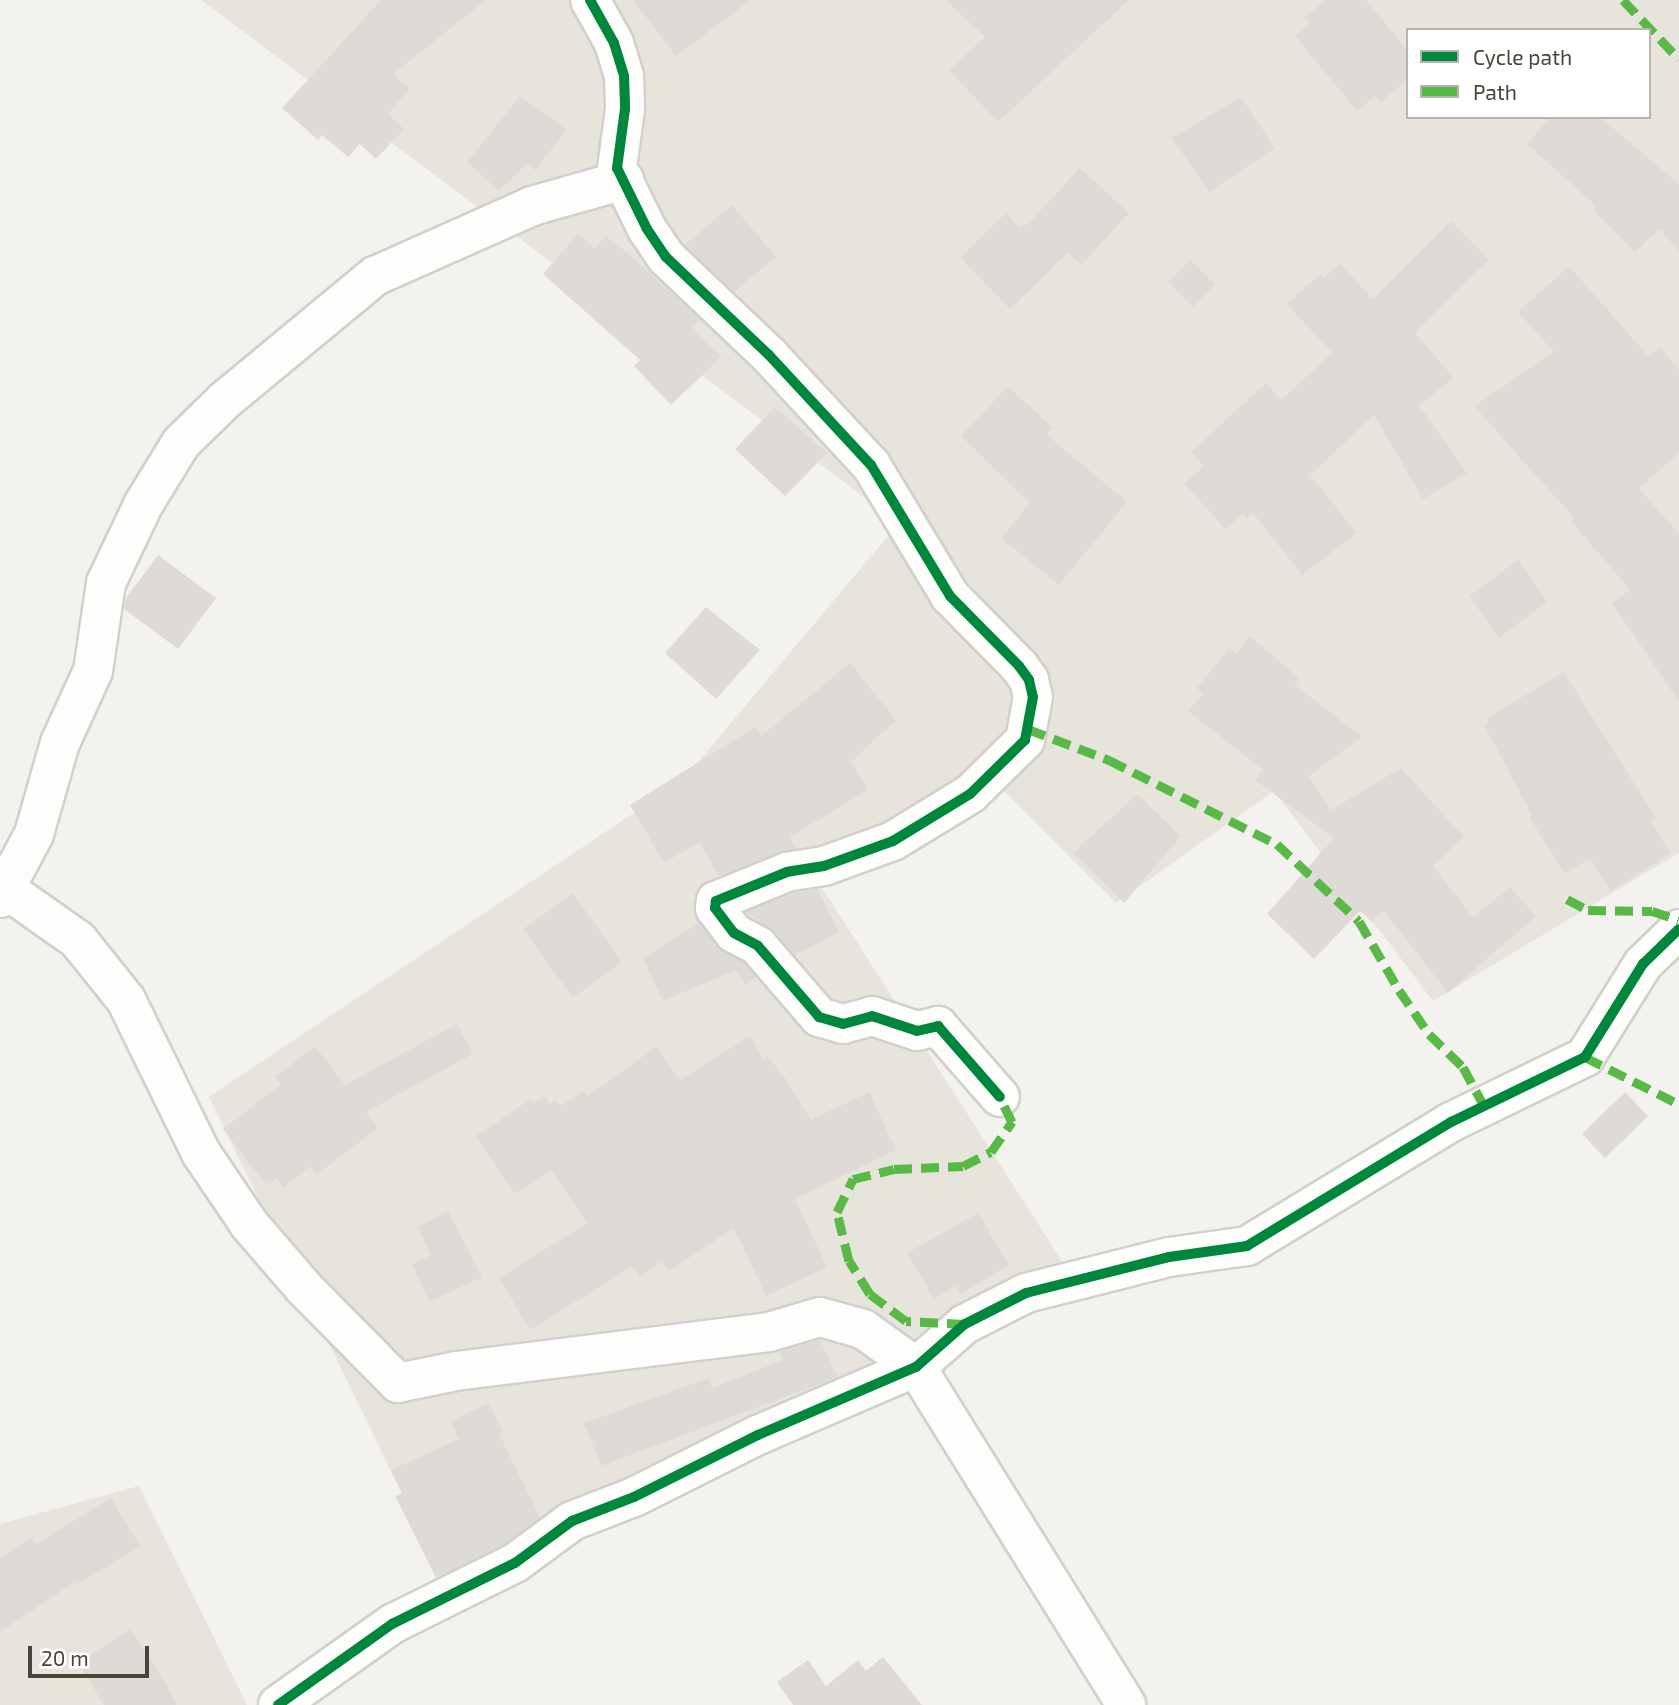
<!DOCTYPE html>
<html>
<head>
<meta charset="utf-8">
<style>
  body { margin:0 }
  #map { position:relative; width:1679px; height:1705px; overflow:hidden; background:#f4f2ee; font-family:"Exo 2",sans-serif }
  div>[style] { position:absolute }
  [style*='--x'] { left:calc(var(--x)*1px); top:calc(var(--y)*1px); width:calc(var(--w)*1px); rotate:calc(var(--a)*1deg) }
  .residential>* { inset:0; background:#e7e4dc }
  .building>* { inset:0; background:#dedbd6 }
  .roads { filter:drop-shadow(2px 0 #d2d0cb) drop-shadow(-2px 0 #d2d0cb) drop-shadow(0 2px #d2d0cb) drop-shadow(0 -2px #d2d0cb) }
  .minor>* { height:38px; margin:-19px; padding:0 19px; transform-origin:19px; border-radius:19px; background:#fdfdfc }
  .quiet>* { height:9px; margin-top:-4.5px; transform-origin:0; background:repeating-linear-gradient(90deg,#58b947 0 18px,transparent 0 27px) }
  .cycleway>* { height:10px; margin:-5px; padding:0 5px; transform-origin:5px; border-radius:5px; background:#00873e }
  span { translate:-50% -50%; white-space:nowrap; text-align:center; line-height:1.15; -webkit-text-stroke:5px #fff; paint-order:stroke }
  .legend { position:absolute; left:1406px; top:28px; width:245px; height:91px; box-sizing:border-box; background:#fff; border:2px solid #b7b4b0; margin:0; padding:9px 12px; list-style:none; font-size:21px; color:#4b4439 }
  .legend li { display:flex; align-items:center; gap:14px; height:35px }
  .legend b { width:35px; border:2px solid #b7b4b0 }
  .scale { position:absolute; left:28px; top:1646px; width:121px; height:32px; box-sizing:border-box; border:4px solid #4b4439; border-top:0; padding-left:9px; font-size:21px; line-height:24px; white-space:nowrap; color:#4b4439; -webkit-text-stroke:5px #fff; paint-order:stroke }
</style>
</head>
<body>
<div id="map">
  <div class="residential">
    <div style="clip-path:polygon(evenodd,201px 0,1679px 0,1679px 853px,1433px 1001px,1274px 791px,1116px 903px,993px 780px,817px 880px,1064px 1264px,446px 1584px,209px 1097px,683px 780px,899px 523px,201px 0,1408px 30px,1649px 30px,1649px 117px,1408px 117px,1408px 30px)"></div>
    <div style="clip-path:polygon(139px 1486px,247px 1705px,0 1705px,0 1524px)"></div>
  </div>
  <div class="building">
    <div style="clip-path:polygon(381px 0,486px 0,393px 74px,410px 89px,388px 114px,404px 129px,376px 159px,360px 144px,348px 157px,322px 135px,318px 140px,282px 108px)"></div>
    <div style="clip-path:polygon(633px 0,751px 0,676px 56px)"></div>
    <div style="clip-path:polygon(945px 0,1129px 0,998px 122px,949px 70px,985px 37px)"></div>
    <div style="clip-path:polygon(1326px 0,1366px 0,1408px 51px,1408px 79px,1381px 102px,1375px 96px,1357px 111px,1295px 36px,1310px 24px,1304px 18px)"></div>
    <div style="clip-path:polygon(520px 96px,567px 130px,535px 170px,526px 164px,499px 191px,467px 162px)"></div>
    <div style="clip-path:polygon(1241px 97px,1275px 148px,1209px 192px,1172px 138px)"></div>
    <div style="clip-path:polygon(1550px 117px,1600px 117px,1679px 184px,1679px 251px,1659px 229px,1635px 252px,1592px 209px,1596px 206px,1527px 144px)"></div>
    <div style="clip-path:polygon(1080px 168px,1129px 213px,1081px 265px,1068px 253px,1010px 309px,960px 257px,1006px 213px,1019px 227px,1023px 223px,1026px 226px)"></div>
    <div style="clip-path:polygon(732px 205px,776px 257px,734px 292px,685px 245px)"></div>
    <div style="clip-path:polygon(1451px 221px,1489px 260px,1415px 333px,1454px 378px,1419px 405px,1467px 473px,1423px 499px,1374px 415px,1310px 475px,1357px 533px,1302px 575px,1253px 513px,1247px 518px,1243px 514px,1225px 529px,1184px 483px,1204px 467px,1191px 452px,1266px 383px,1281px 400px,1332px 353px,1287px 304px,1320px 274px,1323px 278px,1340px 264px,1373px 299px)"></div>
    <div style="clip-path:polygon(578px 234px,595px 249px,605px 236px,630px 255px,700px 320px,692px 327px,721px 357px,671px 405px,634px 366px,640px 360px,543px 274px)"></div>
    <div style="clip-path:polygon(1190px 260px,1215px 284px,1194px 307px,1168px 282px)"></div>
    <div style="clip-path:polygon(1569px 266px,1649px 357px,1660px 347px,1679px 370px,1679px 453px,1639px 488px,1679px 534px,1679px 702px,1612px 603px,1630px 590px,1571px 521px,1575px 519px,1474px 406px,1554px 352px,1518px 312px)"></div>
    <div style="clip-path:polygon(1008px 386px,1053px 428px,1047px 435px,1127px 502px,1059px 585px,1001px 538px,1030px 503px,961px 436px)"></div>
    <div style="clip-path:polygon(775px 407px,827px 453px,785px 496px,735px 449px)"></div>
    <div style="clip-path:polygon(158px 555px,216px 598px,178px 649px,124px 609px,126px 598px)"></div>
    <div style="clip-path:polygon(1518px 560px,1547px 602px,1499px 638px,1469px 596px)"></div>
    <div style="clip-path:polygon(706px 607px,760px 650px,716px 699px,665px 653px)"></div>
    <div style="clip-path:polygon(1250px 636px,1299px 678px,1294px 684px,1362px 737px,1309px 776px,1331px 810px,1401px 768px,1464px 837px,1433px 866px,1473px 917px,1510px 887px,1536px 916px,1448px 993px,1384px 911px,1372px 922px,1360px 911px,1314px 959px,1267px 914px,1334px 838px,1255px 780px,1263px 770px,1188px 711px,1203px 694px,1197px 688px,1229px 648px,1236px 654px)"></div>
    <div style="clip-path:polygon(850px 663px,896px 720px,851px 762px,868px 790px,790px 837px,796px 848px,719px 876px,699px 842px,664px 863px,630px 805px,755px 727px,761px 736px)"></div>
    <div style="clip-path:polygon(1564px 672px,1656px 818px,1650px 821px,1671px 853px,1611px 891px,1590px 858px,1565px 874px,1529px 817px,1532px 815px,1484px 725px,1489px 722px,1487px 718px)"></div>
    <div style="clip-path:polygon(1137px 794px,1181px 836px,1124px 903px,1073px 853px)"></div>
    <div style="clip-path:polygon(817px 889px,839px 932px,795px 955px,774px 931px,746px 912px,793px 893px)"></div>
    <div style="clip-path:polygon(573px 893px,622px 962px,573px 998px,523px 929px)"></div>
    <div style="clip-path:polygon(699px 923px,717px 947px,744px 963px,756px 977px,746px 985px,736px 970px,663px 1001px,643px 958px)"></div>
    <div style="clip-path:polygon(457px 1024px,473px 1054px,366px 1112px,378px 1128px,316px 1175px,310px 1166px,283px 1188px,276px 1178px,267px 1186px,223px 1129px,281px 1084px,275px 1077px,315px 1046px,345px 1085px)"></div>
    <div style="clip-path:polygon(750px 1036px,764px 1059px,767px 1056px,785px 1078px,811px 1120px,869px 1092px,896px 1150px,795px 1199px,827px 1267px,766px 1296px,734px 1228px,669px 1271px,662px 1262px,640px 1277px,633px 1266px,530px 1330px,499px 1278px,587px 1223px,551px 1170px,515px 1194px,476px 1136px,531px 1099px,534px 1103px,544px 1096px,550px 1104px,555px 1100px,560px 1106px,584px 1091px,588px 1096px,656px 1047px,680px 1080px)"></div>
    <div style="clip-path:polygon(1625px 1092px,1648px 1116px,1605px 1158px,1582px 1134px)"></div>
    <div style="clip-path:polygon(448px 1211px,482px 1277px,429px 1302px,412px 1264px,431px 1255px,418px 1227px)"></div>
    <div style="clip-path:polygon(978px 1213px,1009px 1265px,961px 1294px,956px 1286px,934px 1299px,907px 1253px)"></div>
    <div style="clip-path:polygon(820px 1340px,838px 1377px,601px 1466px,584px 1423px,709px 1378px,712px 1388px,783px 1360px,780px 1352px)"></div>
    <div style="clip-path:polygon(489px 1403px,503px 1432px,499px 1434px,540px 1517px,504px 1544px,436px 1578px,395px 1496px,402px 1493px,391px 1470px,459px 1439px,451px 1421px)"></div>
    <div style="clip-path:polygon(111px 1498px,140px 1546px,77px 1585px,75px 1582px,0 1632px,0 1558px,31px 1537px,36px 1544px)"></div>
    <div style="clip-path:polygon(131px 1629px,169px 1689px,176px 1705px,104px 1705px,78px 1663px)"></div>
    <div style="clip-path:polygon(883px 1657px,922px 1705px,793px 1705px,777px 1682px,808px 1660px,826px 1686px,858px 1660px,866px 1671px)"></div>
  </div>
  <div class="roads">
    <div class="minor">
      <div style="--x:590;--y:0;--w:49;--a:60.8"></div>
      <div style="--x:614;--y:43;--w:34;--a:73"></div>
      <div style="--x:624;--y:76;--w:33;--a:88"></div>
      <div style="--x:625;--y:109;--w:60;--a:97.7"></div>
      <div style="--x:617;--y:168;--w:68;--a:63.8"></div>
      <div style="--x:647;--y:229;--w:34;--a:56"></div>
      <div style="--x:666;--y:257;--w:142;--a:43.6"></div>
      <div style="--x:769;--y:355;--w:150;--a:47.2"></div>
      <div style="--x:871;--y:465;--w:153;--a:58.9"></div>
      <div style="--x:950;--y:596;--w:98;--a:45.4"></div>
      <div style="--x:1019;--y:666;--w:17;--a:54"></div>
      <div style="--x:1029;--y:680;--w:17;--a:77"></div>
      <div style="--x:1033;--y:697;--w:44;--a:100.5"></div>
      <div style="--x:1025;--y:740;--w:77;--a:135.5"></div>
      <div style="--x:970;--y:794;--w:90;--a:148.6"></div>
      <div style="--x:893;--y:841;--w:73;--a:160.1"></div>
      <div style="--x:824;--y:866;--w:37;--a:171"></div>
      <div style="--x:787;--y:872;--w:77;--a:157.8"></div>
      <div style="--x:716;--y:901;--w:7;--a:98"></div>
      <div style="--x:715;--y:908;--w:31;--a:53"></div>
      <div style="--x:734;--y:933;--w:27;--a:28"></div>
      <div style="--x:758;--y:946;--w:94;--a:49.3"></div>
      <div style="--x:819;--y:1017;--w:25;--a:16"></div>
      <div style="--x:843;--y:1024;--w:30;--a:-15"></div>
      <div style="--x:872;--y:1016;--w:47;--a:18.4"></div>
      <div style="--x:917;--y:1031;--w:22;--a:-13"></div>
      <div style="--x:938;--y:1026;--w:94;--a:48.9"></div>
      <div style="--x:0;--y:885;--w:95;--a:35.2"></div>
      <div style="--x:78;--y:940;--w:77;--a:51.3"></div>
      <div style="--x:126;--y:1000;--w:170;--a:63.9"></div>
      <div style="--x:201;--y:1153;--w:86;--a:55.9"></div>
      <div style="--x:249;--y:1224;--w:84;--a:49.3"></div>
      <div style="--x:304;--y:1288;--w:134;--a:45.3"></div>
      <div style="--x:398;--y:1383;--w:59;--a:-11.7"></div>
      <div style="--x:456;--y:1371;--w:315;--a:-7.1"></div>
      <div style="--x:769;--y:1332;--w:53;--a:-16.4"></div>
      <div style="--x:820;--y:1317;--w:45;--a:15.6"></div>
      <div style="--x:863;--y:1329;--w:65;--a:35.6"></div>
      <div style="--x:916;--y:1367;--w:398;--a:58.1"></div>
      <div style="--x:0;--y:898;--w:72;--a:-62"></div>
      <div style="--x:34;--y:834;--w:95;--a:-74.1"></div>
      <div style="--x:60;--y:743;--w:79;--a:-65.4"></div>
      <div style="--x:93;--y:671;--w:89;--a:-81.6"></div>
      <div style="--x:106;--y:583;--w:86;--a:-64.6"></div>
      <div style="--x:143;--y:505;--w:73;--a:-58.5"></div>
      <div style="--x:181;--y:443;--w:62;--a:-44.3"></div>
      <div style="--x:225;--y:400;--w:195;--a:-39.6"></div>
      <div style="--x:375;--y:276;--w:172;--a:-24"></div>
      <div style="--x:532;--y:206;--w:96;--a:-15.8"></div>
      <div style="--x:278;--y:1705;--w:140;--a:-35.4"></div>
      <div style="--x:392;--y:1624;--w:137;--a:-26.4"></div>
      <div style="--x:515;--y:1563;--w:71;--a:-36.4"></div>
      <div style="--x:572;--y:1521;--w:66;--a:-21.2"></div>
      <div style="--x:634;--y:1497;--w:139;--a:-26.6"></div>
      <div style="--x:758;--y:1435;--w:172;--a:-23.3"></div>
      <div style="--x:916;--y:1367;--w:65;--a:-41.3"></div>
      <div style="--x:965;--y:1324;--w:68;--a:-26.9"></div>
      <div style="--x:1026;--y:1293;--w:147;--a:-14.1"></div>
      <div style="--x:1169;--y:1257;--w:79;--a:-8"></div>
      <div style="--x:1247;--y:1246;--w:239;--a:-31.3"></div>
      <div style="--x:1451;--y:1122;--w:149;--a:-25.9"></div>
      <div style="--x:1585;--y:1057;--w:110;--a:-58.1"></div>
      <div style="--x:1643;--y:964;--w:50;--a:-44.2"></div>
    </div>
  </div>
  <div class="quiet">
    <div style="--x:1623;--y:0;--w:81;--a:46.5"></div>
    <div style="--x:1028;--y:729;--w:87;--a:20.9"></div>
    <div style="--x:1109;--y:760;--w:188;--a:26.6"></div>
    <div style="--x:1277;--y:844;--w:112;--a:43.2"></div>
    <div style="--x:1359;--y:921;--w:80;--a:59.9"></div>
    <div style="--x:1399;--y:990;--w:53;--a:55.7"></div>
    <div style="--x:1429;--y:1034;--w:47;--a:44.1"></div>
    <div style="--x:1463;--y:1067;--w:44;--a:61.7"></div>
    <div style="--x:1567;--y:899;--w:24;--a:28"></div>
    <div style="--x:1588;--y:910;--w:64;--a:0.9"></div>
    <div style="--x:1652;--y:911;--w:28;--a:18"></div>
    <div style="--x:1585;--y:1057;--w:105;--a:26.6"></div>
    <div style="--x:965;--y:1324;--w:59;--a:-177.1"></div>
    <div style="--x:906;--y:1321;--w:45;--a:-143.1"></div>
    <div style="--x:870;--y:1294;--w:39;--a:-122"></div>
    <div style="--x:849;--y:1261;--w:50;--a:-103.8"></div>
    <div style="--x:837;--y:1212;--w:37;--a:-64"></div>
    <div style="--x:853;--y:1179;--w:42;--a:-13.7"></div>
    <div style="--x:894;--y:1169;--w:69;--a:-2.5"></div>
    <div style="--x:963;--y:1166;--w:31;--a:-27"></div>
    <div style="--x:991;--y:1152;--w:37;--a:-55"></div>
    <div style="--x:1012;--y:1122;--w:28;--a:-116"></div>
  </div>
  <div class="cycleway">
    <div style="--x:590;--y:0;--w:49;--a:60.8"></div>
    <div style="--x:614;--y:43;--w:34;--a:73"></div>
    <div style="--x:624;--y:76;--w:33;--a:88"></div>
    <div style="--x:625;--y:109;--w:60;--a:97.7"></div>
    <div style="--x:617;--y:168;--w:68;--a:63.8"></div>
    <div style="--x:647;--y:229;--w:34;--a:56"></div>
    <div style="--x:666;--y:257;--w:142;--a:43.6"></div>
    <div style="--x:769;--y:355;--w:150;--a:47.2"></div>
    <div style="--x:871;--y:465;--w:153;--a:58.9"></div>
    <div style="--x:950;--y:596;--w:98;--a:45.4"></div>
    <div style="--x:1019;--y:666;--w:17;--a:54"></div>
    <div style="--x:1029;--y:680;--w:17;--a:77"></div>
    <div style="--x:1033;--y:697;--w:44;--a:100.5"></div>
    <div style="--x:1025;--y:740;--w:77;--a:135.5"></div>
    <div style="--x:970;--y:794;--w:90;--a:148.6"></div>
    <div style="--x:893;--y:841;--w:73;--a:160.1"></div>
    <div style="--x:824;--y:866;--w:37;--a:171"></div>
    <div style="--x:787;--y:872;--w:77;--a:157.8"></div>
    <div style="--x:716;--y:901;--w:7;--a:98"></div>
    <div style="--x:715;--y:908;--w:31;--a:53"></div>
    <div style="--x:734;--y:933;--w:27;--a:28"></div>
    <div style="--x:758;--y:946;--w:94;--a:49.3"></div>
    <div style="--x:819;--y:1017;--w:25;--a:16"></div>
    <div style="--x:843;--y:1024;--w:30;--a:-15"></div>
    <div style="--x:872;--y:1016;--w:47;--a:18.4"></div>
    <div style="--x:917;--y:1031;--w:22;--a:-13"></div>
    <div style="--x:938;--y:1026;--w:94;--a:48.9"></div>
    <div style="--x:278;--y:1705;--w:140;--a:-35.4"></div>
    <div style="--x:392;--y:1624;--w:137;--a:-26.4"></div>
    <div style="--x:515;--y:1563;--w:71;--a:-36.4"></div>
    <div style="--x:572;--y:1521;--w:66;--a:-21.2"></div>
    <div style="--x:634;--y:1497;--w:139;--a:-26.6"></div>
    <div style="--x:758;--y:1435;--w:172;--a:-23.3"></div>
    <div style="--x:916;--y:1367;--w:65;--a:-41.3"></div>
    <div style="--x:965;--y:1324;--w:68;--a:-26.9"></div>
    <div style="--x:1026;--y:1293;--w:147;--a:-14.1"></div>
    <div style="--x:1169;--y:1257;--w:79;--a:-8"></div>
    <div style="--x:1247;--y:1246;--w:239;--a:-31.3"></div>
    <div style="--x:1451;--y:1122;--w:149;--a:-25.9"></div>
    <div style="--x:1585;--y:1057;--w:110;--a:-58.1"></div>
    <div style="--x:1643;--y:964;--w:50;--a:-44.2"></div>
  </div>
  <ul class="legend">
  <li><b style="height:9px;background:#00873e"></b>Cycle path</li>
  <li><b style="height:9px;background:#58b947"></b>Path</li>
  </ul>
  <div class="scale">20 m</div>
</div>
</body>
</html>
